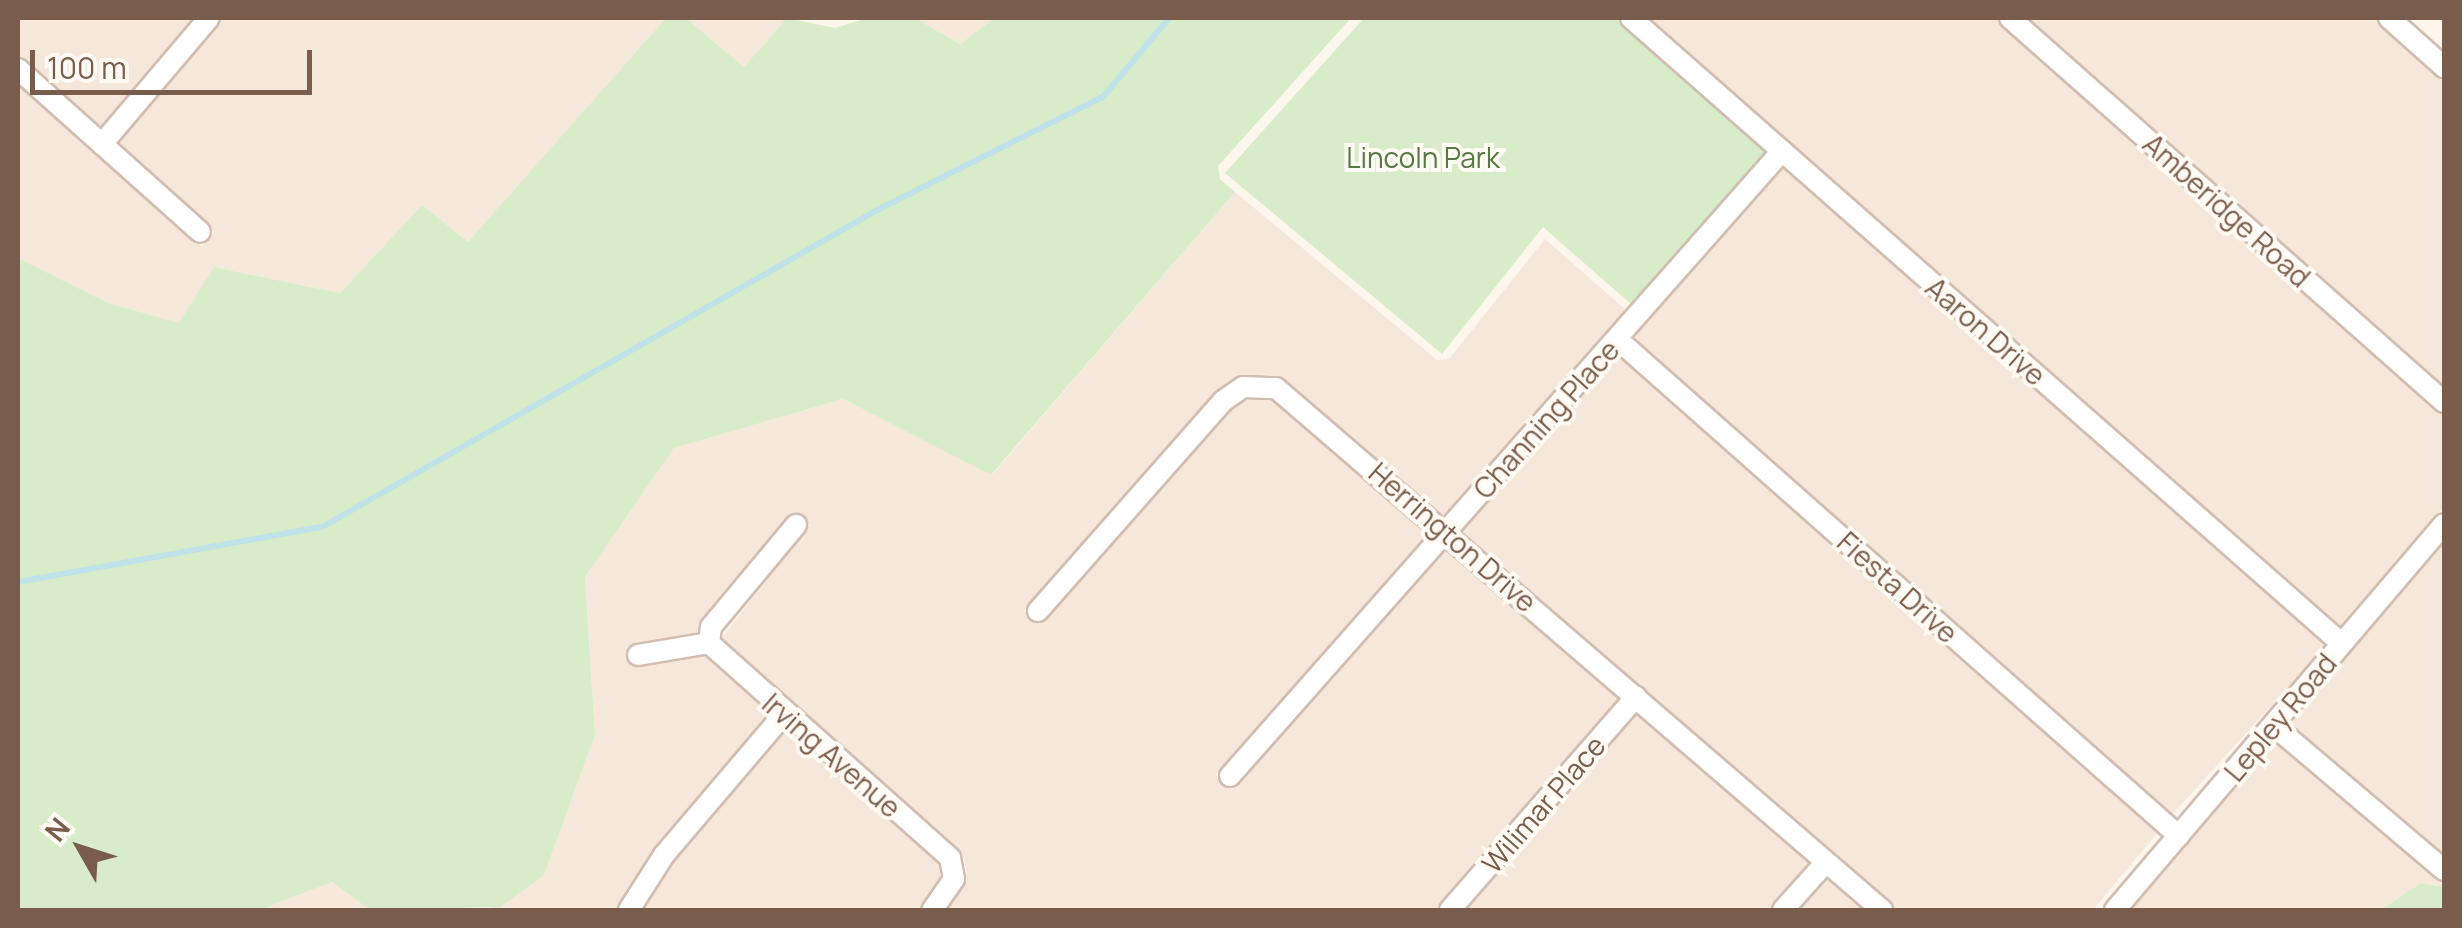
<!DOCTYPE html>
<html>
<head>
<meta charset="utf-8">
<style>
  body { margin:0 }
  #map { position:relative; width:2462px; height:928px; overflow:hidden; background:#fdf6ec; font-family:Manrope,sans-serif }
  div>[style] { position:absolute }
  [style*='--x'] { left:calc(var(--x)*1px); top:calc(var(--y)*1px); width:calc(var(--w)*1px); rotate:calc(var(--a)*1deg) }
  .residential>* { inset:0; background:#f5e8da }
  .green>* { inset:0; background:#d8ecc9 }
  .stream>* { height:6px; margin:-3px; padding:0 3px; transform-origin:3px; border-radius:3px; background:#bfe3e8 }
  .roads { filter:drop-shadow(2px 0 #d1beb0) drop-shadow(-2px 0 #d1beb0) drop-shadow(0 2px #d1beb0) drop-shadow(0 -2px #d1beb0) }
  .street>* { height:20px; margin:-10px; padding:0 10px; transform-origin:10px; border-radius:10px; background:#fff }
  span { translate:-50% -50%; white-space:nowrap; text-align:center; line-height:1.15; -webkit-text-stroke:8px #fffaf3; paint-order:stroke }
  .park-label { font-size:28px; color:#537a41 }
  .street-label { font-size:28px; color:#7a5c4d }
  .frame { position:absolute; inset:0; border:20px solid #7a5c4d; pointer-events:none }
  .north { position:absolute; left:30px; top:798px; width:100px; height:100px; -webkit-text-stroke:8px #fffaf3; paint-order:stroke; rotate:309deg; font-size:28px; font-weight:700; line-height:40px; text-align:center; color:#7a5c4d }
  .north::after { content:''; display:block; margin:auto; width:35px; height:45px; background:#7a5c4d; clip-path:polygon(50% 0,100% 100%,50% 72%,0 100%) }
  .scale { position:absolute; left:30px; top:50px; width:282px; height:45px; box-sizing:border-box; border:5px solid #7a5c4d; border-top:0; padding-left:12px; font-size:30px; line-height:35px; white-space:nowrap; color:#7a5c4d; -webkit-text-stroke:8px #fffaf3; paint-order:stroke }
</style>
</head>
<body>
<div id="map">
  <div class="residential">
    <div style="clip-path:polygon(18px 18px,195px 18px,100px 129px,18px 57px)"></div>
    <div style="clip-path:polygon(223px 18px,666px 18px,468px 243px,422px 205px,340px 293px,214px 267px,180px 324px,108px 303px,18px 258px,18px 82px,202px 246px,214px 233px,116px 144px)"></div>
    <div style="clip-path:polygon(686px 18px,787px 18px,744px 67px)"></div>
    <div style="clip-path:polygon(915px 18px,994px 18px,960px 44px)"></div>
    <div style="clip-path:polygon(1645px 18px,1996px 18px,2444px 415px,2444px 507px,2340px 630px)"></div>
    <div style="clip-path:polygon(2024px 18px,2375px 18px,2444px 79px,2444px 389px)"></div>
    <div style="clip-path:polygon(1784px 166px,2327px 644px,2171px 816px,1632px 339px)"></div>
    <div style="clip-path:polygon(1235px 192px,1437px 360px,1449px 359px,1545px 239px,1627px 311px,1444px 517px,1291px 385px,1260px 375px,1237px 378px,1215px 394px,1024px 610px,1040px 624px,1231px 408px,1248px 397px,1273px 397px,1432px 531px,1216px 775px,1232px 790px,1449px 545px,1622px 696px,1435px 910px,946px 910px,967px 874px,964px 859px,719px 641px,810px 525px,794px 511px,703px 620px,698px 634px,625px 647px,631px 667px,704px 654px,770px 713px,655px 848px,615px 910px,487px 910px,544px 875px,595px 735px,585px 577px,674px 448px,843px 399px,992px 475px)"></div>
    <div style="clip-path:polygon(1619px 353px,2159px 831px,2093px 910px,1896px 910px,1461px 531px)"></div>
    <div style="clip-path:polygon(2444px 541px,2444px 858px,2288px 725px)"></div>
    <div style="clip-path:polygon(1638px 711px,1811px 862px,1769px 910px,1465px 910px)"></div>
    <div style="clip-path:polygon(786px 728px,941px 863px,940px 884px,918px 910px,644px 910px,672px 861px)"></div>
    <div style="clip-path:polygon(2276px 739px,2444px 887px,2421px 883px,2380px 910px,2129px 910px)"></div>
    <div style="clip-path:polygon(1828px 876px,1867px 910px,1798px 910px)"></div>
    <div style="clip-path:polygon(332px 882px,370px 910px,260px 910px)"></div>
  </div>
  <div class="green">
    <div style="clip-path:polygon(666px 18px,686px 18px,744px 67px,787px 18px,835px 28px,867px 18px,915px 18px,960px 44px,994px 18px,1351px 18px,1218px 166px,1220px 179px,1235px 192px,991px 475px,843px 399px,674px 448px,585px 577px,595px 735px,544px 875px,500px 907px,370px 910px,332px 882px,260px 910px,18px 910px,18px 258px,108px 303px,179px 323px,214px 267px,340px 293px,422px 205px,468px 242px)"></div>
    <div style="clip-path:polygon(1364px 18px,1631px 18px,1782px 151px,1640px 312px,1543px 227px,1442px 354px,1225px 173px)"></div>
    <div style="clip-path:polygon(2421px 883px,2444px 887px,2444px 910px,2380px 910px)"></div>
  </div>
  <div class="stream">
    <div style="--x:18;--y:582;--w:309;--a:-10.3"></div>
    <div style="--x:322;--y:527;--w:639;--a:-29.73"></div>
    <div style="--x:877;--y:210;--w:253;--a:-26.6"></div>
    <div style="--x:1103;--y:97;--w:103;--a:-50.1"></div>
  </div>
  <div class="roads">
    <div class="street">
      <div style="--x:1631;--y:18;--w:947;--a:41.36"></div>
      <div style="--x:2010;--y:18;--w:579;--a:41.5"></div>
      <div style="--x:2389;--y:18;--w:74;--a:41.7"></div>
      <div style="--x:18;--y:69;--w:244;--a:41.8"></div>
      <div style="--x:102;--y:144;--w:165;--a:-49.7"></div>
      <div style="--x:1617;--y:339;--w:750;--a:41.49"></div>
      <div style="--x:1038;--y:611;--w:280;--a:-48.6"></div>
      <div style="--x:1223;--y:401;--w:24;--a:-35"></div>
      <div style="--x:1243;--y:387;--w:33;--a:2"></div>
      <div style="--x:1276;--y:388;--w:800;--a:40.74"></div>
      <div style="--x:709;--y:643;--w:323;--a:41.7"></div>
      <div style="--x:950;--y:858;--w:21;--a:79"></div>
      <div style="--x:954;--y:879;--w:38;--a:125"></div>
      <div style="--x:709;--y:643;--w:16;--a:-83"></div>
      <div style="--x:711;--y:627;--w:133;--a:-50.2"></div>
      <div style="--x:638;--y:655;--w:72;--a:-9.6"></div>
      <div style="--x:2273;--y:725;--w:224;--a:40.3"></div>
      <div style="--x:1230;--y:776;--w:834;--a:-48.55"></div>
      <div style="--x:629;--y:910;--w:65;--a:-57.5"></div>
      <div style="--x:664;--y:855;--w:185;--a:-49.6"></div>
      <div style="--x:1450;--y:910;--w:283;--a:-48.9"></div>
      <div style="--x:1783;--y:910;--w:64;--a:-48.1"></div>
      <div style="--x:2115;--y:910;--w:507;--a:-49.56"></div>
    </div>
  </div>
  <div class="park-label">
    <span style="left:1423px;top:157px">Lincoln Park</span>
  </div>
  <div class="street-label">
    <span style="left:2227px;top:210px;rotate:42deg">Amberidge Road</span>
    <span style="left:1986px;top:331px;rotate:41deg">Aaron Drive</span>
    <span style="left:1546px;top:419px;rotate:-48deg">Channing Place</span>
    <span style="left:1453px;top:537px;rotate:41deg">Herrington Drive</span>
    <span style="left:1898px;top:587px;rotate:42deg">Fiesta Drive</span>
    <span style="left:2280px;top:717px;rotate:-50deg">Lepley Road</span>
    <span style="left:832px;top:755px;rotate:41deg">Irving Avenue</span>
    <span style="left:1543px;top:804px;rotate:-49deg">Wilimar Place</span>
  </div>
  <div class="frame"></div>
  <div class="north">N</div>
  <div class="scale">100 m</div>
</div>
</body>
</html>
